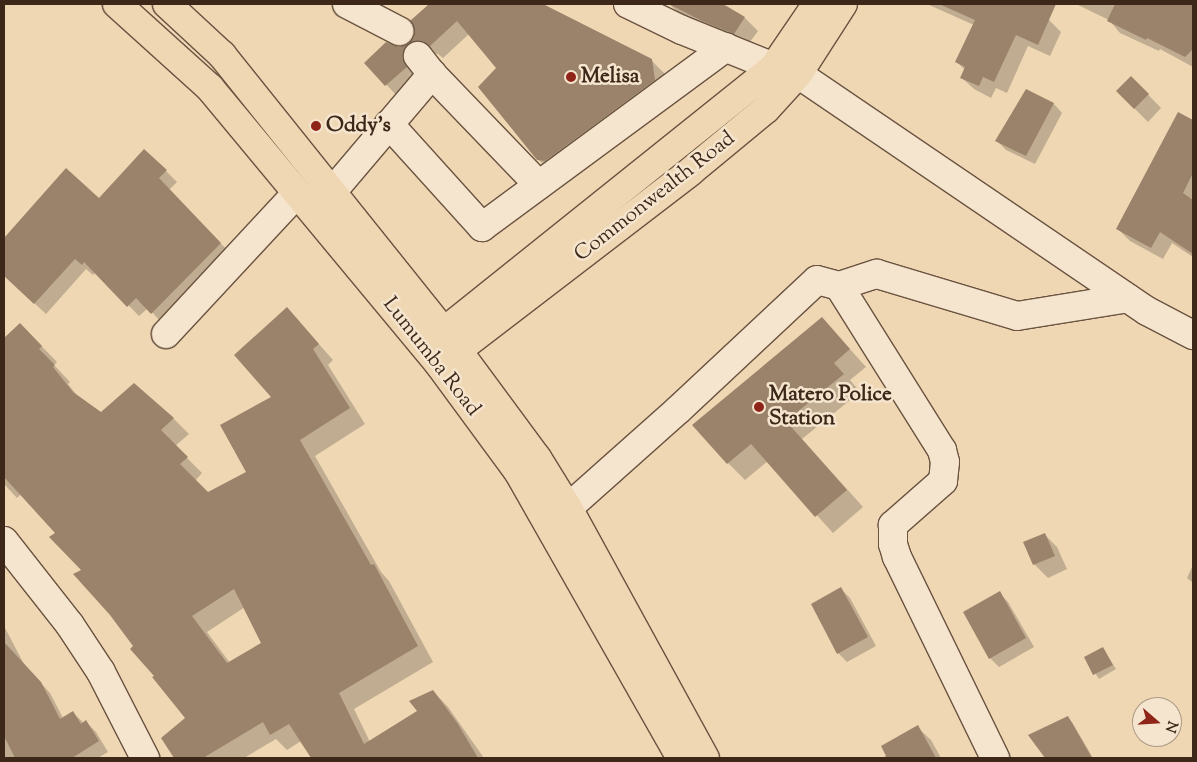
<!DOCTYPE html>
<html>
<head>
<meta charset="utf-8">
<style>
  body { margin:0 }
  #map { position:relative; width:1197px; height:762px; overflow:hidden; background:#f0d7b4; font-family:"Sorts Mill Goudy",serif }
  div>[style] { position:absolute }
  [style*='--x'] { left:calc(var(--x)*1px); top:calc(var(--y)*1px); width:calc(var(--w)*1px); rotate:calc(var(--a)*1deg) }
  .shadow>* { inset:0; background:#0003 }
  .building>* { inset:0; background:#9a836a }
  .roads { filter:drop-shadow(1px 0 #6a5340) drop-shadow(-1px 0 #6a5340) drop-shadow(0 1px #6a5340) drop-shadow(0 -1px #6a5340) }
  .minor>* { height:28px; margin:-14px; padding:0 14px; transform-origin:14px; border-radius:14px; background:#f5e5ce }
  .major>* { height:28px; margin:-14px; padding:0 14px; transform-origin:14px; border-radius:14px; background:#f0d7b4 }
  .dots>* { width:14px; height:14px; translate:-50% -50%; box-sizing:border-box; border:2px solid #f5e5ce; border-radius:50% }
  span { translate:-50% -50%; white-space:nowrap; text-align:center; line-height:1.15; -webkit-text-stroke:5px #f5e5ce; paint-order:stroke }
  .poi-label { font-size:21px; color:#3d2719; font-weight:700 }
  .left { translate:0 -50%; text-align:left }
  .street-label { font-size:21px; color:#3d2719 }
  .frame { position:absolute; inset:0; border:5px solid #3d2719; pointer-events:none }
  .north { position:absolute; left:1132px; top:697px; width:50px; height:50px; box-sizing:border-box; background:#f5e5ce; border:1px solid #ab9986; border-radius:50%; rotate:109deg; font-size:14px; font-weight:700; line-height:20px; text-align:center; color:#3d2719 }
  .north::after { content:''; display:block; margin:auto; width:18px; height:22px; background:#8f2418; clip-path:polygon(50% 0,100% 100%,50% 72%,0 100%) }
</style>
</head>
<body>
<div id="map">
  <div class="shadow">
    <div style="clip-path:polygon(430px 4px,540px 4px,651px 60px,665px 74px,667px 94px,552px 173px,538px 159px,498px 68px,469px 34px,443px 58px,438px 54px,430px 53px,419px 80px,399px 98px,366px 63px,408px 45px,414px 39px,416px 30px,412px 21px)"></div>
    <div style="clip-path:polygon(669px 4px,720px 4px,745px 18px,758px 31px,747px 46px,680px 14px)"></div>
    <div style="clip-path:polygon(927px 4px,1014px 4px,1049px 20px,1061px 32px,1050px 56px,1028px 46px,1007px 93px,996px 88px,991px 98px,974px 89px,961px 77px,965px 70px,957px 62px,974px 25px)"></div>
    <div style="clip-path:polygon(1076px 4px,1193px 4px,1193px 67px,1160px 49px,1159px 51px,1120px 33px,1109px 20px)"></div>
    <div style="clip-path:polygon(1131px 77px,1161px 108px,1148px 122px,1117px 91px)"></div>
    <div style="clip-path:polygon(1026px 91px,1054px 104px,1062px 113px,1035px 164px,1006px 150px,997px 141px)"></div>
    <div style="clip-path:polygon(1178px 113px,1193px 122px,1193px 257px,1172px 243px,1163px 259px,1130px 241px,1118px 229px)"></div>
    <div style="clip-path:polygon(66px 170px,99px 200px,166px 171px,177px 182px,169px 190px,231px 254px,162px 323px,148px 308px,139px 316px,96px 272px,93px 275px,86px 269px,46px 314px,4px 275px,4px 240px)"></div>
    <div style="clip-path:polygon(evenodd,287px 308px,333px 360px,328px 365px,365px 424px,315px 456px,381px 572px,389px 581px,433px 662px,354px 709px,370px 742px,418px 711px,433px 691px,448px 707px,484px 758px,312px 758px,301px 741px,287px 750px,276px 739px,244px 758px,175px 758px,162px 738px,186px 718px,57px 533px,21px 494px,17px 498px,4px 484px,4px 340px,20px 324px,57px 362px,54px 365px,70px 382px,68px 384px,79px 398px,101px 413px,134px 384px,174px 419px,189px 434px,175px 446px,202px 473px,195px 481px,207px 493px,248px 472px,273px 397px,287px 308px,245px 607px,263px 643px,230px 663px,207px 632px,245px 607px)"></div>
    <div style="clip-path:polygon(822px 318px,866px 367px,850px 380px,860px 392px,802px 439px,863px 507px,833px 533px,768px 461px,745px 480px,728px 463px)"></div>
    <div style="clip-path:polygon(1044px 534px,1057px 547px,1067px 569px,1048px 578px,1034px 564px,1025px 543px)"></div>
    <div style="clip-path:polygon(1193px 565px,1193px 583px,1187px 578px)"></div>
    <div style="clip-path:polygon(841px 589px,850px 598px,876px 646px,847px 662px,838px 653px)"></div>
    <div style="clip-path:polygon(999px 593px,1008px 602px,1034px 647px,999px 667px,990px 658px,965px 613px)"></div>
    <div style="clip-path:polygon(4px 626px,25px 666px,50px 693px,63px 718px,73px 713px,84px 723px,86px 722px,96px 732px,108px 752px,98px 758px,4px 758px)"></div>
    <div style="clip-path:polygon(1102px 648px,1116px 669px,1099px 679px,1085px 658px)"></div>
    <div style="clip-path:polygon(1068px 718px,1072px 722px,1093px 758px,1047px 758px,1030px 736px)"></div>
    <div style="clip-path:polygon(917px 727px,931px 740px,941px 758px,883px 758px)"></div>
  </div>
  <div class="building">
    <div style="clip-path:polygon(429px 4px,543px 4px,652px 59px,655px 80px,545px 161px,537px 160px,478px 87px,496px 68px,457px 21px,430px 46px,423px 41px,416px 41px,408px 44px,404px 50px,403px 58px,407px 67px,385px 86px,364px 63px,386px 42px,399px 47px,408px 44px,413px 38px,415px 31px,410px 21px)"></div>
    <div style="clip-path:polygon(669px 4px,723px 4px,745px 17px,734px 34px,702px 21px)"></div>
    <div style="clip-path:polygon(939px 4px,1056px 4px,1038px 45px,1016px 35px,994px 82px,983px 77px,979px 86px,960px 78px,965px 67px,955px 62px,975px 20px)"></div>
    <div style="clip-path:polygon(1115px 4px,1193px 4px,1193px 49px,1185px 57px,1147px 38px,1146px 40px,1107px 21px)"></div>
    <div style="clip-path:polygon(1131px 76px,1149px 94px,1134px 109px,1116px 91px)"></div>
    <div style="clip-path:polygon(1026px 89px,1054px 103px,1026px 156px,995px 141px)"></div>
    <div style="clip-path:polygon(1178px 112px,1193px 120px,1193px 173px,1183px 193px,1193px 200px,1193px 254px,1160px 232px,1151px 248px,1116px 229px)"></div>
    <div style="clip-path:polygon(144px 149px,167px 170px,159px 178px,221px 243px,151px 314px,136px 298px,127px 307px,84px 262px,82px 265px,75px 259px,34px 304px,4px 276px,4px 238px,66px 168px,99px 198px)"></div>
    <div style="clip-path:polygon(evenodd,287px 307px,319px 344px,313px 349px,350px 408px,300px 440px,371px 565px,374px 564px,418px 646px,339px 693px,364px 744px,417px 711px,409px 701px,433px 690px,458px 724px,478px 758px,311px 758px,289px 724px,270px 735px,263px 722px,203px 758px,174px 758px,161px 738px,185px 718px,152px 677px,154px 676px,130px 649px,133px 646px,110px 615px,73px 574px,81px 570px,49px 537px,55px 533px,4px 477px,4px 338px,20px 323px,42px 346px,39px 349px,55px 365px,53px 367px,73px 392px,101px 412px,134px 383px,174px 418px,161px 430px,188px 457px,180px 464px,208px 492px,246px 472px,220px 425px,271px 397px,234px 355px,287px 307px,234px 589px,261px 643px,227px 663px,192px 616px,234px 589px)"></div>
    <div style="clip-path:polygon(822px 317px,850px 349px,834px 363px,844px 374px,786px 421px,847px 490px,815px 517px,751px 444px,727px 464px,692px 425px)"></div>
    <div style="clip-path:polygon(1045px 533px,1055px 556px,1033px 565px,1023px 542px)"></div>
    <div style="clip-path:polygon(841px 587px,868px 637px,837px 654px,811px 604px)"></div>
    <div style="clip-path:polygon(1000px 591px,1026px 638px,989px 659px,963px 612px)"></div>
    <div style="clip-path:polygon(4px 642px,41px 682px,60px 719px,73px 711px,81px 724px,86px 720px,99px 741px,72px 758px,15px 758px,4px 736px)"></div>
    <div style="clip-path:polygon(1103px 647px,1113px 665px,1093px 675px,1084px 657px)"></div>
    <div style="clip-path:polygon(1068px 716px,1092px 758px,1045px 758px,1028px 735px)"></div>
    <div style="clip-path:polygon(918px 725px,936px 758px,887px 758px,881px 746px)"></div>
  </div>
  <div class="roads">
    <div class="minor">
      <div style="--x:347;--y:4;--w:59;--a:27.4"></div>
      <div style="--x:628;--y:4;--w:60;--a:25.7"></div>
      <div style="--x:682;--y:30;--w:99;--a:21.9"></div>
      <div style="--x:774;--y:67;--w:25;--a:16"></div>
      <div style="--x:798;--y:74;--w:422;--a:34.2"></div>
      <div style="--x:1147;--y:311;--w:52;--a:27.6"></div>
      <div style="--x:432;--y:74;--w:154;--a:46.1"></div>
      <div style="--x:389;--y:124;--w:139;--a:47.9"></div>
      <div style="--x:482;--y:227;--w:303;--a:-36.4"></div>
      <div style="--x:332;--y:192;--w:155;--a:-49.7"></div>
      <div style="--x:432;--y:74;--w:23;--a:-128"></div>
      <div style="--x:839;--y:286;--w:40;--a:-18"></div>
      <div style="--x:877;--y:274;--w:146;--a:16.7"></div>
      <div style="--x:1017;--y:316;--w:112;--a:-9.2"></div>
      <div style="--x:166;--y:334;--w:192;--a:-47.1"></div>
      <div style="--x:568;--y:508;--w:147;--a:-41.7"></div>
      <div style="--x:678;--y:410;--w:190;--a:-43.1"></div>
      <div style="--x:817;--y:280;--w:23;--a:15"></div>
      <div style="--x:839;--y:286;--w:194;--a:57.9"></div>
      <div style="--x:942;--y:450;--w:12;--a:76"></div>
      <div style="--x:945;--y:462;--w:19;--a:96"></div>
      <div style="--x:943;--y:481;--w:67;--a:138.7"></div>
      <div style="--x:893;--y:525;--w:19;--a:90"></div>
      <div style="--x:893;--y:544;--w:14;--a:73"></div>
      <div style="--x:897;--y:557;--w:224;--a:64"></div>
      <div style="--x:4;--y:541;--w:107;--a:51.8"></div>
      <div style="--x:70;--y:625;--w:56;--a:56.6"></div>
      <div style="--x:101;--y:672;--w:97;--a:62.9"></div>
    </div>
    <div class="major">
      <div style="--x:117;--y:4;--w:125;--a:42.1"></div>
      <div style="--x:210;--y:88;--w:359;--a:50.3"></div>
      <div style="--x:439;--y:364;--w:135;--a:53.7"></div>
      <div style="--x:519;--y:473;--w:328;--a:60.4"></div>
      <div style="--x:167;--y:4;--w:75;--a:42.8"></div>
      <div style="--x:222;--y:55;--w:355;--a:51.3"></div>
      <div style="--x:444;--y:332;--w:157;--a:53.6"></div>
      <div style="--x:537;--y:458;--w:59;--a:58.2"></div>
      <div style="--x:568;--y:508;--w:285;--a:61.3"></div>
      <div style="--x:431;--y:342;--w:440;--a:-38.7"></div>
      <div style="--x:774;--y:67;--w:76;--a:-55.7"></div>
      <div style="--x:445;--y:360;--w:310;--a:-37.5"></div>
      <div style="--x:691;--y:171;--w:97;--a:-39.6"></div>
      <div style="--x:766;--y:109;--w:47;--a:-47.6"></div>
      <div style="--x:798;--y:74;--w:83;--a:-57.3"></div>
    </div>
  </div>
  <div class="dots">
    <div style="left:571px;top:77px;background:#8f2418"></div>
    <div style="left:316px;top:126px;background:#8f2418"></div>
    <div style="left:759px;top:407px;background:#8f2418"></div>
  </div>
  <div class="poi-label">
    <span class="left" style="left:581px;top:77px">Melisa</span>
    <span class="left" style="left:326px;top:126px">Oddy's</span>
    <span class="left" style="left:769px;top:407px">Matero Police<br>Station</span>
  </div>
  <div class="street-label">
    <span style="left:655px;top:197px;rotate:-38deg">Commonwealth Road</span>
    <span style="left:431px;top:357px;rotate:52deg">Lumumba Road</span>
  </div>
  <div class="frame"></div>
  <div class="north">N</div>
</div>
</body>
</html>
